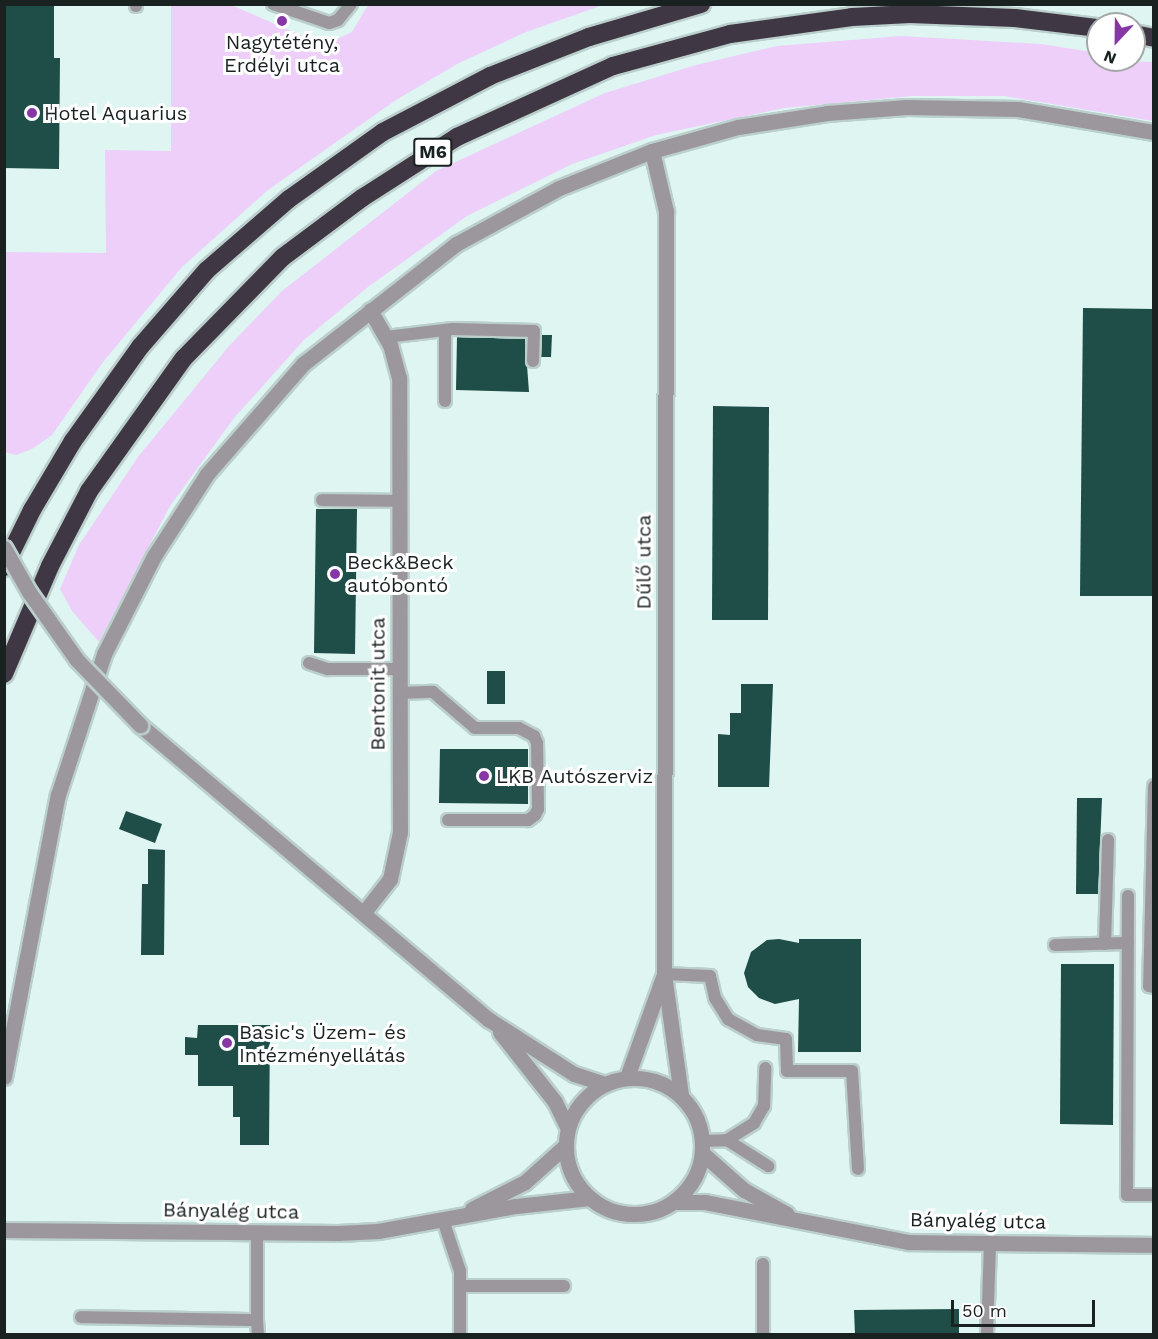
<!DOCTYPE html>
<html>
<head>
<meta charset="utf-8">
<style>
  body { margin:0 }
  #map { position:relative; width:1158px; height:1339px; overflow:hidden; background:#def5f1; font-family:"Work Sans",sans-serif }
  div>[style] { position:absolute }
  [style*='--x'] { left:calc(var(--x)*1px); top:calc(var(--y)*1px); width:calc(var(--w)*1px); rotate:calc(var(--a)*1deg) }
  .green>* { inset:0; background:#edcffa }
  .building>* { inset:0; background:#1f4d48 }
  .roads { filter:drop-shadow(2px 0 #bbcfcc) drop-shadow(-2px 0 #bbcfcc) drop-shadow(0 2px #bbcfcc) drop-shadow(0 -2px #bbcfcc) }
  .service>* { height:12px; margin:-6px; padding:0 6px; transform-origin:6px; border-radius:6px; background:#9b979d }
  .minor>* { height:15px; margin:-7.5px; padding:0 7.5px; transform-origin:7.5px; border-radius:7.5px; background:#9b979d }
  .tertiary>* { height:15px; margin:-7.5px; padding:0 7.5px; transform-origin:7.5px; border-radius:7.5px; background:#9b979d }
  .tertiary>.ring { margin:-7.5px; padding:0; box-sizing:content-box; background:none; border:15px solid #9b979d; border-radius:50% }
  .motorway>* { height:18px; margin:-9px; padding:0 9px; transform-origin:9px; border-radius:9px; background:#403744 }
  .bridges { filter:drop-shadow(2px 0 #bbcfcc) drop-shadow(-2px 0 #bbcfcc) drop-shadow(0 2px #bbcfcc) drop-shadow(0 -2px #bbcfcc) }
  .tertiary-bridge>* { height:15px; margin:-7.5px; padding:0 7.5px; transform-origin:7.5px; border-radius:7.5px; background:#9b979d }
  .dots>* { width:16px; height:16px; translate:-50% -50%; box-sizing:border-box; border:3px solid #fff; border-radius:50% }
  span { translate:-50% -50%; white-space:nowrap; text-align:center; line-height:1.15; -webkit-text-stroke:6px #fff; paint-order:stroke }
  .shield-label span { padding:2px 4px; background:#fff; border:2px solid; border-radius:4px; -webkit-text-stroke-width:0 }
  .shield-label { font-size:18px; color:#192221; font-weight:700 }
  .poi-label { font-size:20px; color:#192221 }
  .left { translate:0 -50%; text-align:left }
  .street-label { font-size:20px; color:#192221 }
  .frame { position:absolute; inset:0; border:6px solid #192221; pointer-events:none }
  .north { position:absolute; left:1086px; top:12px; width:60px; height:60px; box-sizing:border-box; background:#fff; border:2px solid #a3a7a6; border-radius:50%; rotate:202deg; font-size:16px; font-weight:700; line-height:24px; text-align:center; color:#192221 }
  .north::after { content:''; display:block; margin:auto; width:21px; height:27px; background:#8736a5; clip-path:polygon(50% 0,100% 100%,50% 72%,0 100%) }
  .scale { position:absolute; left:951px; top:1300px; width:144px; height:27px; box-sizing:border-box; border:3px solid #192221; border-top:0; padding-left:8px; font-size:18px; line-height:21px; white-space:nowrap; color:#192221; -webkit-text-stroke:4px #fff; paint-order:stroke }
</style>
</head>
<body>
<div id="map">
  <div class="green">
    <div style="clip-path:polygon(171px 5px,231px 5px,312px 40px,333px 41px,352px 32px,368px 5px,603px 5px,526px 32px,459px 63px,396px 100px,268px 190px,182px 267px,103px 362px,52px 435px,32px 449px,16px 455px,5px 452px,5px 252px,106px 253px,105px 150px,171px 151px)"></div>
    <div style="clip-path:polygon(901px 36px,1041px 44px,1098px 53px,1098px 60px,1153px 62px,1153px 121px,1004px 96px,913px 96px,784px 108px,656px 135px,572px 164px,467px 216px,368px 287px,304px 340px,234px 418px,170px 506px,99px 642px,72px 611px,60px 589px,79px 545px,138px 457px,229px 346px,282px 291px,436px 171px,605px 93px,696px 65px,777px 46px)"></div>
  </div>
  <div class="building">
    <div style="clip-path:polygon(5px 4px,54px 4px,54px 58px,60px 58px,59px 169px,4px 168px)"></div>
    <div style="clip-path:polygon(1083px 308px,1154px 309px,1154px 596px,1080px 596px)"></div>
    <div style="clip-path:polygon(542px 335px,552px 335px,551px 357px,541px 357px)"></div>
    <div style="clip-path:polygon(457px 337px,525px 339px,529px 392px,456px 390px)"></div>
    <div style="clip-path:polygon(713px 406px,769px 407px,768px 620px,712px 620px)"></div>
    <div style="clip-path:polygon(316px 509px,357px 509px,355px 654px,314px 653px)"></div>
    <div style="clip-path:polygon(487px 671px,505px 671px,505px 704px,487px 704px)"></div>
    <div style="clip-path:polygon(741px 684px,773px 684px,769px 787px,718px 787px,718px 734px,730px 735px,730px 713px,741px 713px)"></div>
    <div style="clip-path:polygon(440px 749px,528px 749px,528px 804px,439px 803px)"></div>
    <div style="clip-path:polygon(1077px 798px,1102px 798px,1098px 894px,1076px 894px)"></div>
    <div style="clip-path:polygon(126px 811px,162px 824px,155px 843px,119px 829px)"></div>
    <div style="clip-path:polygon(148px 849px,165px 850px,164px 955px,141px 955px,142px 884px,148px 884px)"></div>
    <div style="clip-path:polygon(779px 939px,799px 943px,799px 939px,861px 939px,861px 1052px,798px 1052px,799px 999px,775px 1004px,759px 998px,748px 987px,744px 973px,751px 952px,767px 940px)"></div>
    <div style="clip-path:polygon(1061px 964px,1114px 964px,1113px 1125px,1060px 1124px)"></div>
    <div style="clip-path:polygon(198px 1025px,270px 1025px,269px 1145px,240px 1145px,240px 1117px,233px 1117px,233px 1086px,198px 1086px,198px 1055px,185px 1055px,185px 1037px,197px 1038px)"></div>
    <div style="clip-path:polygon(959px 1309px,959px 1335px,855px 1335px,854px 1310px)"></div>
  </div>
  <div class="roads">
    <div class="service">
      <div style="--x:273;--y:4;--w:59;--a:18.7"></div>
      <div style="--x:329;--y:23;--w:9;--a:-18"></div>
      <div style="--x:338;--y:20;--w:21;--a:-51"></div>
      <div style="--x:136;--y:6;--w:2;--a:-90"></div>
      <div style="--x:445;--y:332;--w:69;--a:90"></div>
      <div style="--x:386;--y:337;--w:67;--a:-6.8"></div>
      <div style="--x:453;--y:329;--w:81;--a:1.4"></div>
      <div style="--x:534;--y:331;--w:30;--a:92"></div>
      <div style="--x:322;--y:500;--w:78;--a:0.7"></div>
      <div style="--x:309;--y:663;--w:20;--a:18"></div>
      <div style="--x:328;--y:669;--w:71;--a:0"></div>
      <div style="--x:399;--y:693;--w:34;--a:-2"></div>
      <div style="--x:433;--y:692;--w:55;--a:40.6"></div>
      <div style="--x:475;--y:728;--w:44;--a:0"></div>
      <div style="--x:519;--y:728;--w:17;--a:28"></div>
      <div style="--x:534;--y:736;--w:8;--a:67"></div>
      <div style="--x:537;--y:743;--w:66;--a:89.1"></div>
      <div style="--x:538;--y:809;--w:7;--a:117"></div>
      <div style="--x:535;--y:815;--w:9;--a:144"></div>
      <div style="--x:528;--y:820;--w:80;--a:180"></div>
      <div style="--x:1154;--y:786;--w:200;--a:91.4"></div>
      <div style="--x:1149;--y:986;--w:5;--a:11"></div>
      <div style="--x:1128;--y:896;--w:299;--a:90.2"></div>
      <div style="--x:1127;--y:1195;--w:27;--a:0"></div>
      <div style="--x:1105;--y:944;--w:104;--a:-88.3"></div>
      <div style="--x:1055;--y:945;--w:73;--a:-1.6"></div>
      <div style="--x:664;--y:974;--w:46;--a:2.5"></div>
      <div style="--x:710;--y:976;--w:23;--a:77"></div>
      <div style="--x:715;--y:998;--w:25;--a:58"></div>
      <div style="--x:728;--y:1019;--w:33;--a:29"></div>
      <div style="--x:757;--y:1035;--w:29;--a:8"></div>
      <div style="--x:786;--y:1039;--w:32;--a:88"></div>
      <div style="--x:787;--y:1071;--w:65;--a:0"></div>
      <div style="--x:852;--y:1071;--w:98;--a:86.5"></div>
      <div style="--x:727;--y:1140;--w:49;--a:32.4"></div>
      <div style="--x:703;--y:1141;--w:24;--a:-2"></div>
      <div style="--x:727;--y:1140;--w:32;--a:-32"></div>
      <div style="--x:754;--y:1123;--w:20;--a:-60"></div>
      <div style="--x:764;--y:1106;--w:38;--a:-88"></div>
      <div style="--x:443;--y:1220;--w:54;--a:71.6"></div>
      <div style="--x:460;--y:1271;--w:63;--a:90"></div>
      <div style="--x:763;--y:1264;--w:70;--a:90"></div>
      <div style="--x:460;--y:1286;--w:104;--a:0"></div>
      <div style="--x:81;--y:1317;--w:176;--a:1"></div>
      <div style="--x:257;--y:1320;--w:88;--a:-90"></div>
      <div style="--x:257;--y:1320;--w:14;--a:86"></div>
      <div style="--x:987;--y:1334;--w:91;--a:-88.1"></div>
    </div>
    <div class="minor">
      <div style="--x:652;--y:151;--w:62;--a:76.9"></div>
      <div style="--x:666;--y:211;--w:763;--a:90.15"></div>
      <div style="--x:664;--y:974;--w:122;--a:82"></div>
      <div style="--x:365;--y:911;--w:41;--a:-52"></div>
      <div style="--x:390;--y:879;--w:48;--a:-78"></div>
      <div style="--x:400;--y:832;--w:454;--a:-90.1"></div>
      <div style="--x:399;--y:378;--w:34;--a:-105"></div>
      <div style="--x:390;--y:345;--w:40;--a:-119.7"></div>
      <div style="--x:4;--y:1077;--w:287;--a:-79.2"></div>
      <div style="--x:58;--y:795;--w:148;--a:-71.9"></div>
      <div style="--x:104;--y:654;--w:110;--a:-63"></div>
      <div style="--x:154;--y:556;--w:98;--a:-57.1"></div>
      <div style="--x:207;--y:474;--w:146;--a:-48.9"></div>
      <div style="--x:303;--y:364;--w:194;--a:-38.1"></div>
      <div style="--x:456;--y:244;--w:117;--a:-28.5"></div>
      <div style="--x:559;--y:188;--w:100;--a:-21.7"></div>
      <div style="--x:652;--y:151;--w:89;--a:-15.6"></div>
      <div style="--x:738;--y:127;--w:90;--a:-8.9"></div>
      <div style="--x:827;--y:113;--w:80;--a:-4.3"></div>
      <div style="--x:907;--y:107;--w:111;--a:1"></div>
      <div style="--x:1018;--y:109;--w:138;--a:9.6"></div>
      <div style="--x:627;--y:1077;--w:106;--a:-70.2"></div>
      <div style="--x:472;--y:1209;--w:59;--a:-27"></div>
      <div style="--x:525;--y:1182;--w:54;--a:-42"></div>
      <div style="--x:4;--y:1230;--w:334;--a:0.5"></div>
      <div style="--x:338;--y:1233;--w:40;--a:-2.9"></div>
      <div style="--x:378;--y:1231;--w:140;--a:-10.3"></div>
      <div style="--x:516;--y:1206;--w:74;--a:-6.2"></div>
    </div>
    <div class="tertiary">
      <div style="--x:140;--y:725;--w:456;--a:40.2"></div>
      <div style="--x:488;--y:1019;--w:102;--a:32.6"></div>
      <div style="--x:574;--y:1074;--w:32;--a:18"></div>
      <div style="--x:500;--y:1032;--w:89;--a:51.8"></div>
      <div style="--x:555;--y:1102;--w:28;--a:64"></div>
      <div class="ring" style="left:566px;top:1078px;width:121px;height:121px"></div>
      <div style="--x:702;--y:1153;--w:56;--a:41.4"></div>
      <div style="--x:744;--y:1190;--w:49;--a:29.2"></div>
      <div style="--x:673;--y:1202;--w:32;--a:0"></div>
      <div style="--x:705;--y:1202;--w:207;--a:11.1"></div>
      <div style="--x:908;--y:1242;--w:246;--a:0.7"></div>
    </div>
    <div class="motorway">
      <div style="--x:1134;--y:34;--w:20;--a:11"></div>
      <div style="--x:4;--y:567;--w:64;--a:-63.8"></div>
      <div style="--x:32;--y:510;--w:80;--a:-59.3"></div>
      <div style="--x:73;--y:441;--w:115;--a:-54.5"></div>
      <div style="--x:140;--y:347;--w:102;--a:-49"></div>
      <div style="--x:207;--y:270;--w:108;--a:-40.9"></div>
      <div style="--x:289;--y:199;--w:115;--a:-35.5"></div>
      <div style="--x:383;--y:132;--w:121;--a:-27.6"></div>
      <div style="--x:490;--y:76;--w:106;--a:-21.5"></div>
      <div style="--x:589;--y:37;--w:117;--a:-16.4"></div>
      <div style="--x:4;--y:674;--w:117;--a:-66.9"></div>
      <div style="--x:50;--y:566;--w:85;--a:-62.5"></div>
      <div style="--x:89;--y:491;--w:163;--a:-54.5"></div>
      <div style="--x:184;--y:358;--w:141;--a:-45.6"></div>
      <div style="--x:283;--y:257;--w:99;--a:-36.8"></div>
      <div style="--x:362;--y:198;--w:113;--a:-32.7"></div>
      <div style="--x:457;--y:137;--w:171;--a:-24.5"></div>
      <div style="--x:613;--y:66;--w:121;--a:-15.3"></div>
      <div style="--x:730;--y:34;--w:123;--a:-7.9"></div>
      <div style="--x:852;--y:17;--w:58;--a:-3"></div>
      <div style="--x:910;--y:14;--w:105;--a:2.2"></div>
      <div style="--x:1015;--y:18;--w:84;--a:6.9"></div>
    </div>
  </div>
  <div class="bridges">
    <div class="tertiary-bridge">
      <div style="--x:4;--y:548;--w:51;--a:60.4"></div>
      <div style="--x:29;--y:592;--w:83;--a:54.8"></div>
      <div style="--x:77;--y:660;--w:91;--a:45.9"></div>
    </div>
  </div>
  <div class="dots">
    <div style="left:282px;top:21px;background:#8736a5"></div>
    <div style="left:32px;top:113px;background:#8736a5"></div>
    <div style="left:335px;top:574px;background:#8736a5"></div>
    <div style="left:484px;top:776px;background:#8736a5"></div>
    <div style="left:227px;top:1043px;background:#8736a5"></div>
  </div>
  <div class="shield-label">
    <span style="left:433px;top:152px">M6</span>
  </div>
  <div class="poi-label">
    <span style="left:282px;top:54px">Nagytétény,<br>Erdélyi utca</span>
    <span class="left" style="left:44px;top:113px">Hotel Aquarius</span>
    <span class="left" style="left:347px;top:574px">Beck&amp;Beck<br>autóbontó</span>
    <span class="left" style="left:496px;top:776px">LKB Autószerviz</span>
    <span class="left" style="left:239px;top:1044px">Basic's Üzem- és<br>Intézményellátás</span>
  </div>
  <div class="street-label">
    <span style="left:644px;top:562px;rotate:-90deg">Dűlő utca</span>
    <span style="left:378px;top:684px;rotate:-90deg">Bentonit utca</span>
    <span style="left:231px;top:1211px;rotate:1deg">Bányalég utca</span>
    <span style="left:978px;top:1221px;rotate:1deg">Bányalég utca</span>
  </div>
  <div class="frame"></div>
  <div class="north">N</div>
  <div class="scale">50 m</div>
</div>
</body>
</html>
